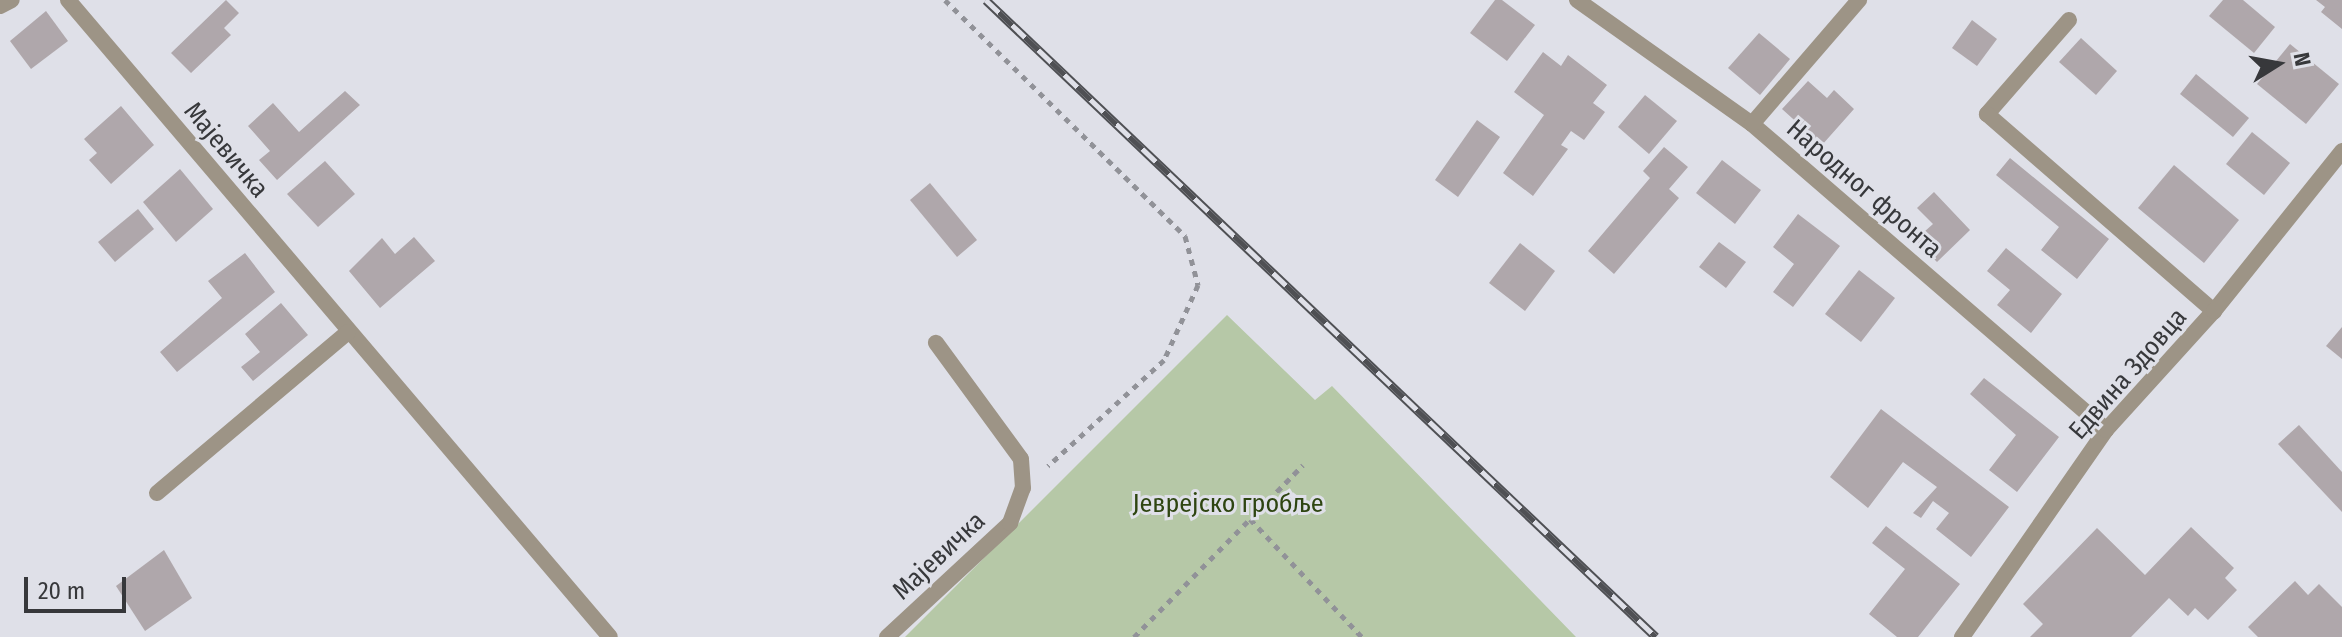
<!DOCTYPE html>
<html>
<head>
<meta charset="utf-8">
<style>
  body { margin:0 }
  #map { position:relative; width:2342px; height:637px; overflow:hidden; background:#dfe0e8; font-family:"Fira Sans Condensed",sans-serif }
  div>[style] { position:absolute }
  [style*='--x'] { left:calc(var(--x)*1px); top:calc(var(--y)*1px); width:calc(var(--w)*1px); rotate:calc(var(--a)*1deg) }
  .green>* { inset:0; background:#b6c8a7 }
  .building>* { inset:0; background:#afa7ab }
  .path>* { height:5px; margin-top:-2.5px; transform-origin:0; background:repeating-linear-gradient(90deg,#919298 0 6px,transparent 0 12px) }
  .lane>* { height:16px; margin:-8px; padding:0 8px; transform-origin:8px; border-radius:8px; background:#9d9486 }
  .street>* { height:16px; margin:-8px; padding:0 8px; transform-origin:8px; border-radius:8px; background:#9d9486 }
  .rail>* { height:9px; margin-top:-4.5px; transform-origin:0; background:repeating-linear-gradient(90deg,#dfe0e8 0 18px,#4f5054 0 36px); box-sizing:border-box; border-block:2px solid #4f5054 }
  span { translate:-50% -50%; white-space:nowrap; text-align:center; line-height:1.15; -webkit-text-stroke:6px #dfe0e8; paint-order:stroke }
  .street-label { font-size:26px; color:#37383b }
  .park-label { font-size:26px; color:#2e4511 }
  .north { position:absolute; left:2238px; top:24px; width:80px; height:80px; -webkit-text-stroke:6px #dfe0e8; paint-order:stroke; rotate:79deg; font-size:22px; font-weight:700; line-height:32px; text-align:center; color:#37383b }
  .north::after { content:''; display:block; margin:auto; width:28px; height:36px; background:#37383b; clip-path:polygon(50% 0,100% 100%,50% 72%,0 100%) }
  .scale { position:absolute; left:24px; top:577px; width:102px; height:36px; box-sizing:border-box; border:4px solid #37383b; border-top:0; padding-left:10px; font-size:24px; line-height:28px; white-space:nowrap; color:#37383b; -webkit-text-stroke:6px #dfe0e8; paint-order:stroke }
</style>
</head>
<body>
<div id="map">
  <div class="green">
    <div style="clip-path:polygon(1227px 315px,1315px 400px,1332px 386px,1576px 637px,905px 637px)"></div>
  </div>
  <div class="building">
    <div style="clip-path:polygon(226px 0,239px 13px,224px 28px,231px 35px,191px 73px,171px 53px)"></div>
    <div style="clip-path:polygon(1495px 0,1502px 0,1535px 25px,1507px 61px,1470px 33px)"></div>
    <div style="clip-path:polygon(2223px 0,2243px 0,2275px 27px,2254px 53px,2209px 16px)"></div>
    <div style="clip-path:polygon(2316px 0,2342px 0,2342px 29px,2321px 12px,2325px 7px)"></div>
    <div style="clip-path:polygon(46px 11px,68px 41px,31px 69px,10px 41px)"></div>
    <div style="clip-path:polygon(1972px 20px,1997px 39px,1977px 66px,1952px 48px)"></div>
    <div style="clip-path:polygon(1759px 33px,1790px 59px,1760px 95px,1728px 68px)"></div>
    <div style="clip-path:polygon(2081px 38px,2117px 71px,2096px 95px,2059px 62px)"></div>
    <div style="clip-path:polygon(2290px 44px,2339px 84px,2306px 124px,2257px 84px)"></div>
    <div style="clip-path:polygon(1543px 52px,1561px 66px,1568px 55px,1607px 85px,1593px 103px,1605px 112px,1584px 140px,1571px 131px,1561px 145px,1568px 149px,1533px 196px,1503px 173px,1544px 115px,1514px 92px)"></div>
    <div style="clip-path:polygon(2196px 74px,2249px 118px,2233px 137px,2180px 94px)"></div>
    <div style="clip-path:polygon(1808px 81px,1827px 98px,1834px 90px,1854px 109px,1822px 145px,1782px 109px)"></div>
    <div style="clip-path:polygon(345px 91px,360px 105px,277px 180px,259px 160px,270px 151px,248px 126px,273px 103px,299px 132px)"></div>
    <div style="clip-path:polygon(1645px 95px,1677px 121px,1649px 154px,1618px 127px)"></div>
    <div style="clip-path:polygon(121px 106px,154px 145px,111px 184px,89px 160px,97px 153px,84px 139px)"></div>
    <div style="clip-path:polygon(1477px 120px,1500px 137px,1458px 197px,1435px 180px)"></div>
    <div style="clip-path:polygon(2252px 132px,2290px 163px,2264px 195px,2226px 164px)"></div>
    <div style="clip-path:polygon(1664px 147px,1688px 167px,1669px 189px,1679px 198px,1614px 274px,1588px 251px,1650px 178px,1643px 171px)"></div>
    <div style="clip-path:polygon(2010px 158px,2109px 239px,2077px 279px,2041px 250px,2059px 227px,1996px 175px)"></div>
    <div style="clip-path:polygon(1722px 160px,1761px 190px,1735px 224px,1696px 193px)"></div>
    <div style="clip-path:polygon(325px 161px,355px 194px,318px 227px,287px 194px)"></div>
    <div style="clip-path:polygon(2174px 165px,2239px 220px,2204px 263px,2138px 208px)"></div>
    <div style="clip-path:polygon(180px 169px,213px 209px,176px 242px,143px 202px)"></div>
    <div style="clip-path:polygon(930px 183px,977px 240px,957px 257px,910px 200px)"></div>
    <div style="clip-path:polygon(1934px 192px,1970px 230px,1937px 262px,1915px 240px,1933px 224px,1917px 208px)"></div>
    <div style="clip-path:polygon(138px 209px,154px 229px,115px 262px,98px 242px)"></div>
    <div style="clip-path:polygon(1798px 214px,1840px 246px,1793px 307px,1773px 292px,1794px 264px,1773px 247px)"></div>
    <div style="clip-path:polygon(414px 237px,435px 261px,380px 308px,349px 271px,382px 238px,395px 254px)"></div>
    <div style="clip-path:polygon(1719px 242px,1746px 262px,1726px 288px,1699px 267px)"></div>
    <div style="clip-path:polygon(1520px 243px,1555px 271px,1525px 311px,1489px 283px)"></div>
    <div style="clip-path:polygon(2006px 248px,2062px 294px,2031px 333px,1997px 305px,2010px 290px,1987px 271px)"></div>
    <div style="clip-path:polygon(245px 253px,275px 292px,177px 372px,160px 352px,222px 298px,208px 281px)"></div>
    <div style="clip-path:polygon(1859px 270px,1895px 298px,1861px 342px,1825px 314px)"></div>
    <div style="clip-path:polygon(281px 303px,308px 335px,253px 381px,241px 367px,260px 352px,245px 334px)"></div>
    <div style="clip-path:polygon(2342px 327px,2342px 359px,2326px 346px)"></div>
    <div style="clip-path:polygon(1984px 378px,2059px 437px,2017px 492px,1989px 470px,2016px 435px,1970px 394px)"></div>
    <div style="clip-path:polygon(1881px 409px,2009px 507px,1971px 557px,1936px 529px,1949px 513px,1933px 501px,1921px 518px,1913px 513px,1937px 487px,1903px 462px,1868px 508px,1830px 477px)"></div>
    <div style="clip-path:polygon(2299px 425px,2342px 472px,2342px 512px,2278px 444px)"></div>
    <div style="clip-path:polygon(1886px 526px,1960px 584px,1918px 637px,1897px 637px,1869px 614px,1905px 569px,1872px 543px)"></div>
    <div style="clip-path:polygon(2191px 527px,2234px 568px,2225px 578px,2237px 590px,2208px 620px,2195px 608px,2188px 616px,2169px 598px,2131px 637px,2030px 637px,2043px 624px,2023px 604px,2097px 528px,2145px 575px)"></div>
    <div style="clip-path:polygon(164px 550px,192px 598px,145px 631px,116px 586px)"></div>
    <div style="clip-path:polygon(2295px 581px,2308px 595px,2319px 584px,2342px 607px,2342px 637px,2258px 637px,2248px 627px)"></div>
  </div>
  <div class="path">
    <div style="--x:945;--y:0;--w:337;--a:44.5"></div>
    <div style="--x:1185;--y:236;--w:51;--a:75.1"></div>
    <div style="--x:1198;--y:285;--w:82;--a:114.4"></div>
    <div style="--x:1164;--y:360;--w:157;--a:137.6"></div>
    <div style="--x:1250;--y:519;--w:163;--a:46.5"></div>
    <div style="--x:1134;--y:637;--w:241;--a:-45.5"></div>
  </div>
  <div class="lane">
    <div style="--x:2069;--y:20;--w:125;--a:131.1"></div>
    <div style="--x:1987;--y:114;--w:301;--a:41"></div>
  </div>
  <div class="street">
    <div style="--x:68;--y:0;--w:836;--a:49.61"></div>
    <div style="--x:1577;--y:0;--w:214;--a:35.3"></div>
    <div style="--x:1752;--y:124;--w:468;--a:40.8"></div>
    <div style="--x:0;--y:6;--w:13;--a:-27"></div>
    <div style="--x:1752;--y:124;--w:164;--a:-49.2"></div>
    <div style="--x:157;--y:493;--w:250;--a:-40.1"></div>
    <div style="--x:887;--y:637;--w:168;--a:-42.8"></div>
    <div style="--x:1010;--y:523;--w:37;--a:-70"></div>
    <div style="--x:1023;--y:488;--w:29;--a:-94"></div>
    <div style="--x:1021;--y:459;--w:144;--a:-126.2"></div>
    <div style="--x:1962;--y:637;--w:252;--a:-55.2"></div>
    <div style="--x:2106;--y:430;--w:161;--a:-47.8"></div>
    <div style="--x:2214;--y:311;--w:205;--a:-51.3"></div>
  </div>
  <div class="rail">
    <div style="--x:986;--y:0;--w:924;--a:43.55"></div>
  </div>
  <div class="street-label">
    <span style="left:226px;top:150px;rotate:50deg">Мајевичка</span>
    <span style="left:1864px;top:189px;rotate:41deg">Народног фронта</span>
    <span style="left:2128px;top:374px;rotate:-49deg">Едвина Здовца</span>
    <span style="left:939px;top:556px;rotate:-43deg">Мајевичка</span>
  </div>
  <div class="park-label">
    <span style="left:1228px;top:504px">Јеврејско гробље</span>
  </div>
  <div class="north">N</div>
  <div class="scale">20 m</div>
</div>
</body>
</html>
